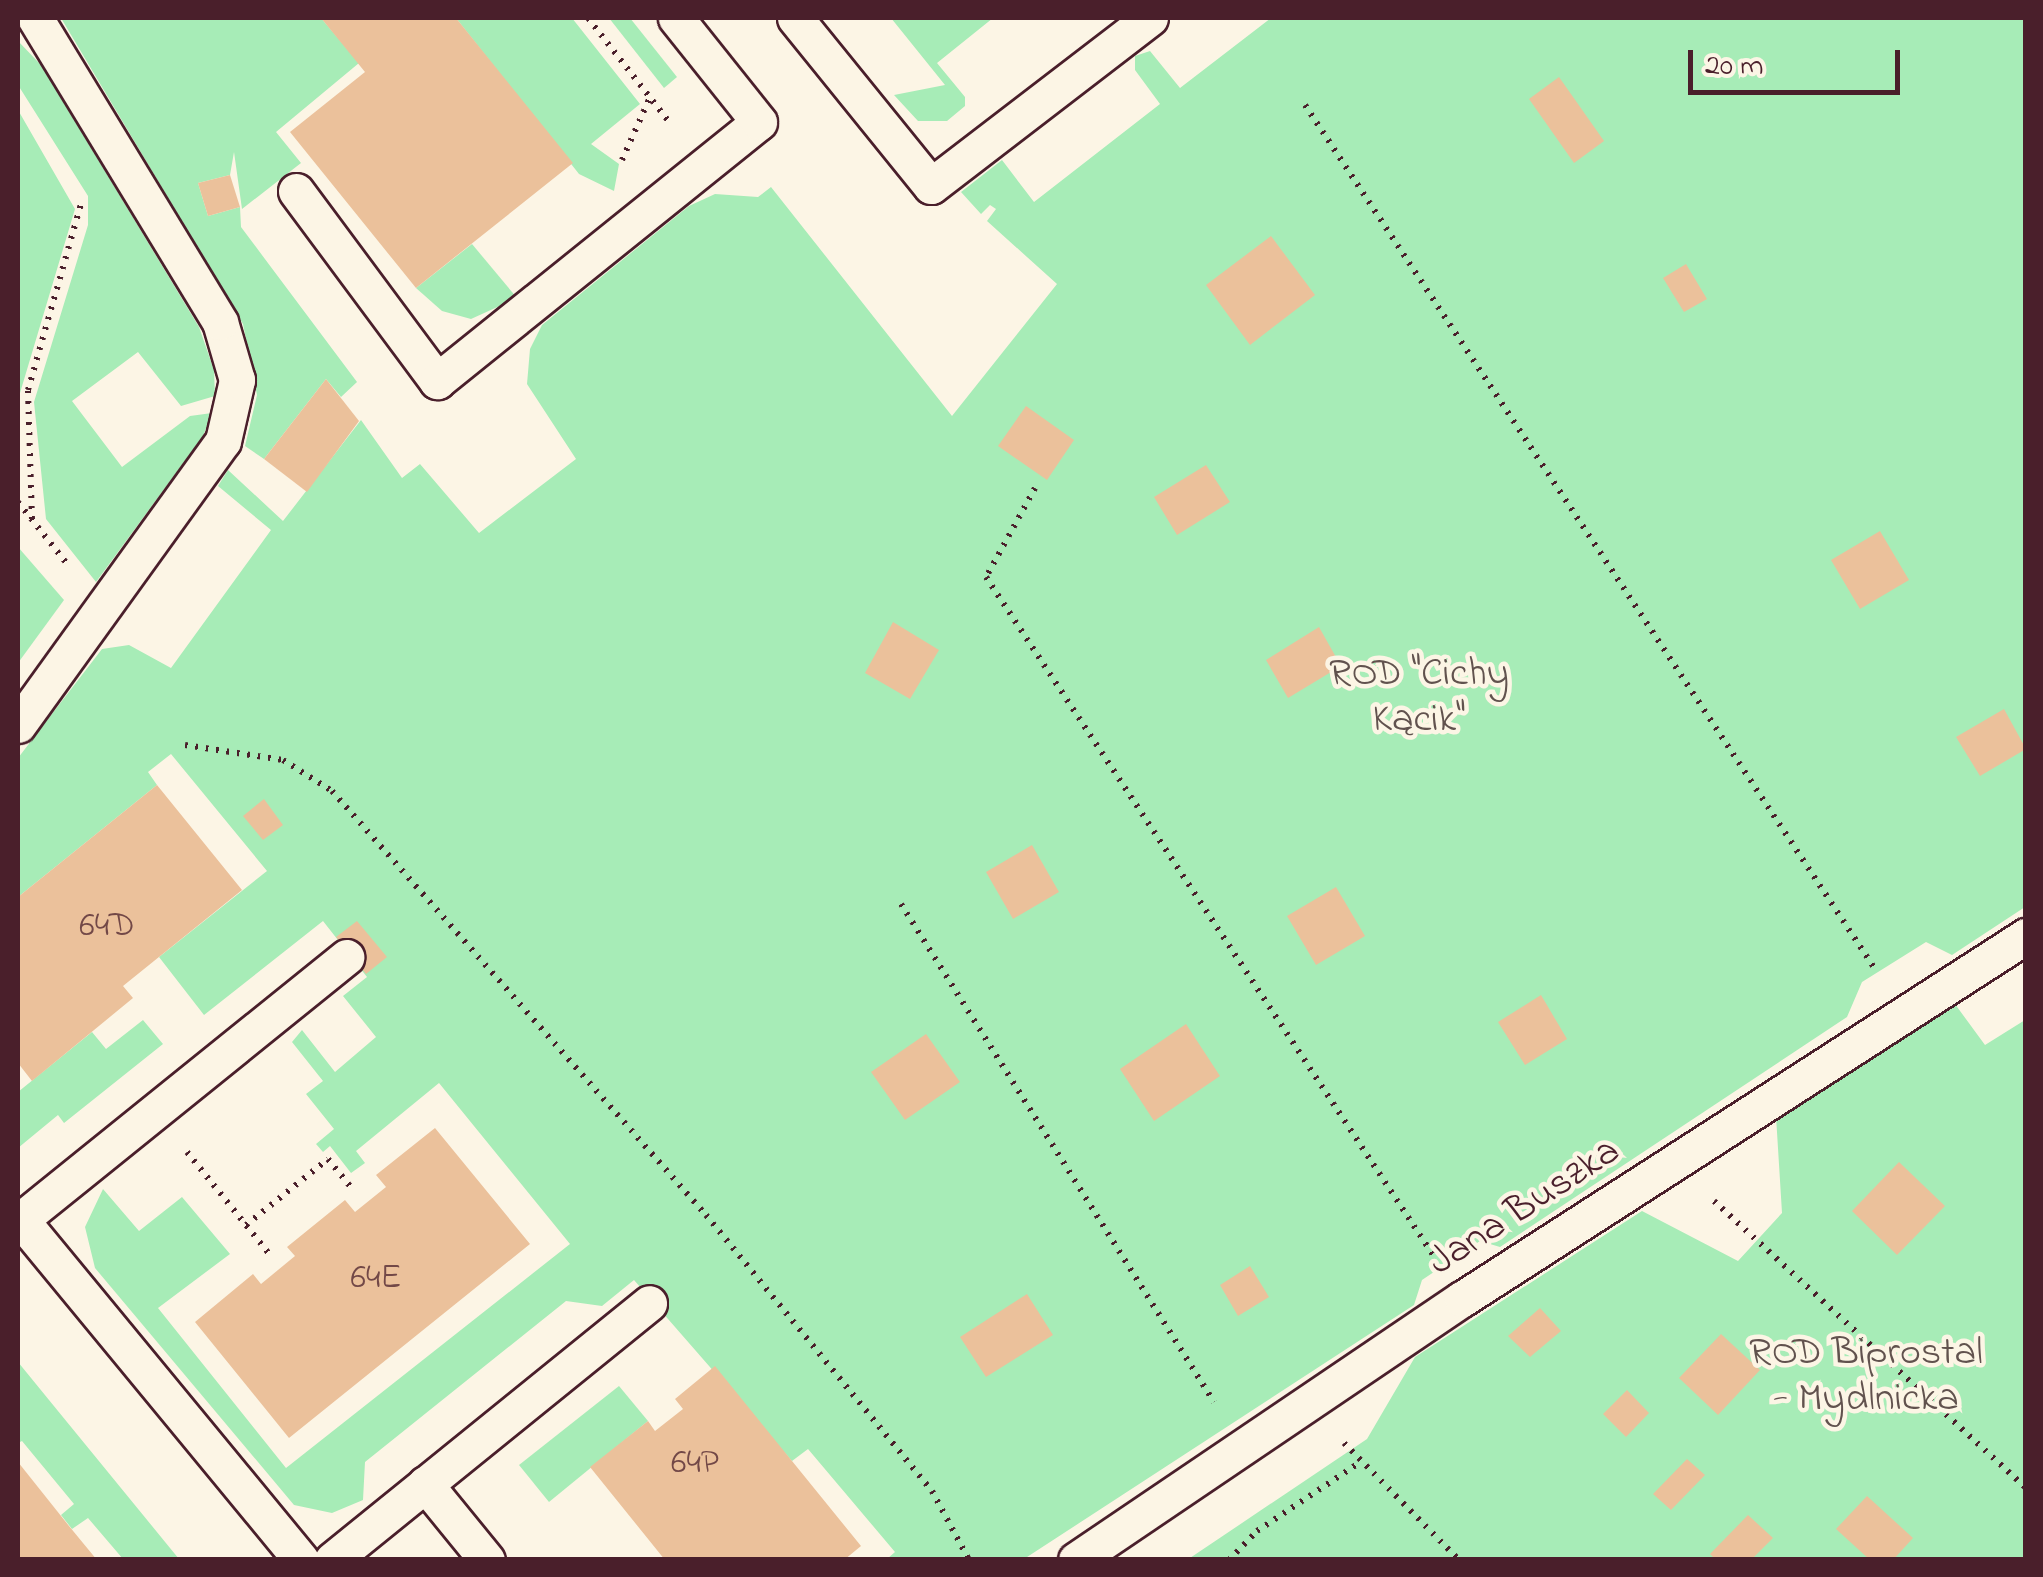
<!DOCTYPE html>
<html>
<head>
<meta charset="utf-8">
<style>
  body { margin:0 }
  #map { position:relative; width:2043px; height:1577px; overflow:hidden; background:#fcf5e5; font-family:"Indie Flower",sans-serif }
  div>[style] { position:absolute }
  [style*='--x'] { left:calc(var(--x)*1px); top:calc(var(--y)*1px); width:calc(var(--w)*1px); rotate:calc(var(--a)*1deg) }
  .green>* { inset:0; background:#a7ecb7 }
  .building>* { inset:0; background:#ebc19b }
  .path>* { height:6px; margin-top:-3px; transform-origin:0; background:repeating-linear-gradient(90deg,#4a1f2b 0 2.5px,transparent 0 10.5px) }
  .roads { filter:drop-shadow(2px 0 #4a1f2b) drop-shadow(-2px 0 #4a1f2b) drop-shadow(0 2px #4a1f2b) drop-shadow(0 -2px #4a1f2b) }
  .service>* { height:35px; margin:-17.5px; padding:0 17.5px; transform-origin:17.5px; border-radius:17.5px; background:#fcf5e5 }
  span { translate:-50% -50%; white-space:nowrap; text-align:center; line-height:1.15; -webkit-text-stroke:9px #fcf5e5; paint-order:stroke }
  .number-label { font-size:35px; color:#724847 }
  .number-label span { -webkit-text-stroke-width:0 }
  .park-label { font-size:40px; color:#61524e }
  .street-label { font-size:40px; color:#4a1f2b }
  .frame { position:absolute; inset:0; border:20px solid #4a1f2b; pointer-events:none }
  .scale { position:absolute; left:1688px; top:50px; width:212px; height:45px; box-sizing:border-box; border:5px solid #4a1f2b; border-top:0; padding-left:12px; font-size:30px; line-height:35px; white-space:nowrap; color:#4a1f2b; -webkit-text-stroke:8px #fcf5e5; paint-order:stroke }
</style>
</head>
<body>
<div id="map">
  <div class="green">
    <div style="clip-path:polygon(61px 18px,321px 18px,359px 63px,276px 132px,301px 163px,242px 209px,234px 152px,230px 175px,198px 183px,208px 216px,240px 207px,241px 227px,357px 382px,341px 397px,326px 379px,264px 459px,245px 446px,257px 395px,243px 324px)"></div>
    <div style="clip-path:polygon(456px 18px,572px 18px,640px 104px,591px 144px,619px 164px,614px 191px,579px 174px)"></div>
    <div style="clip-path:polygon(609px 18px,630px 18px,677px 77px,664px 88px)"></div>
    <div style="clip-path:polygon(891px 18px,993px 18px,937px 63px,965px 97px,965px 106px,947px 121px,918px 121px,894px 95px,945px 85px)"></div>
    <div style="clip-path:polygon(1271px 18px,2025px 18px,2025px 907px,1952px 955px,1926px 942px,1862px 982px,1847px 1017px,1500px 1247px,1480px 1241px,1422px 1280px,1414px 1305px,1024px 1559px,887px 1559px,895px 1552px,808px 1449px,792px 1461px,634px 1280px,602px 1306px,566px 1301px,365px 1462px,363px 1500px,332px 1513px,294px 1505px,95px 1268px,85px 1227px,103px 1189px,139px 1231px,182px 1197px,230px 1254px,158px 1308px,286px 1468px,570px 1244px,439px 1083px,356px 1151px,365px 1163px,351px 1173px,330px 1146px,323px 1152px,316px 1144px,334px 1129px,306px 1094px,323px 1081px,292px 1042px,302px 1030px,335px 1072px,376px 1037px,343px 996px,367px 977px,323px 921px,204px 1015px,159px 957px,267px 871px,171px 754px,148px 772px,157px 785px,18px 897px,18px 758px,102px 649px,129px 645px,171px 668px,271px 530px,218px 486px,228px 470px,283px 521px,361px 420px,402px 478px,420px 464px,479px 533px,576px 459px,527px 384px,530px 349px,542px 325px,689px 206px,715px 194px,758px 197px,771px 187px,952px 416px,1057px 284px,987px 221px,996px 209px,990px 205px,981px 214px,961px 192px,1002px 160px,1034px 202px,1160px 104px,1135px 70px,1135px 56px,1150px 51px,1180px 88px)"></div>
    <div style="clip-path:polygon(18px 41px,41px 65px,199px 327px,214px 370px,215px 396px,181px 406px,138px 352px,72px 401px,122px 467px,190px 416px,212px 413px,203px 436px,96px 582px,46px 519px,34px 402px,88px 225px,88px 196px,18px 85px)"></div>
    <div style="clip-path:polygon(18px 110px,75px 209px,20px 393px,18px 485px)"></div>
    <div style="clip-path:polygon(472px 244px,517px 298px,471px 319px,442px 311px,416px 288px)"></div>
    <div style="clip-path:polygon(18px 547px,64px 600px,18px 663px)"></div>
    <div style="clip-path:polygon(1952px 1000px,1985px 1045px,2025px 1020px,2025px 1559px,1187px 1560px,1367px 1439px,1415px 1357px,1642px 1211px,1738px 1261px,1782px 1213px,1776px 1116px)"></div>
    <div style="clip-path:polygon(143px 1020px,163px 1044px,64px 1123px,58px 1115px,18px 1148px,18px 1092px,92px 1032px,106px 1049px)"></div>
    <div style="clip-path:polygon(18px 1362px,49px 1400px,179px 1559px,123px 1559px,88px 1518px,72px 1529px,61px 1515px,74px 1504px,22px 1441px,18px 1443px)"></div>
    <div style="clip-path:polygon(619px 1386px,648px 1421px,549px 1502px,519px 1465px)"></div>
  </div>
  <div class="building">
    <div style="clip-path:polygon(321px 18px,456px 18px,573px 163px,416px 288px,290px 132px,365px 72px)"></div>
    <div style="clip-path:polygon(1559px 77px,1604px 141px,1574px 163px,1529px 99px)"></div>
    <div style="clip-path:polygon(230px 175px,240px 207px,208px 216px,198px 183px)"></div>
    <div style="clip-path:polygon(1271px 236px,1315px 295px,1250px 345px,1206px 285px)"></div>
    <div style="clip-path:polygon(1686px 264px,1707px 299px,1684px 312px,1663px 278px)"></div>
    <div style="clip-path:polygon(326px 379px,359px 421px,307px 492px,264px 459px)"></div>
    <div style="clip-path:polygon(1026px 406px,1074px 440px,1047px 480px,998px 446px)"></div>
    <div style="clip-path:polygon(1206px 465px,1230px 502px,1177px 535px,1154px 497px)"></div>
    <div style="clip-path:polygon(1880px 531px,1909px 580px,1860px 609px,1831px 560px)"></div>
    <div style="clip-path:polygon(893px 622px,939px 650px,910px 699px,865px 673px)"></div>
    <div style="clip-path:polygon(1319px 627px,1341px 666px,1288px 698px,1266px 660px)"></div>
    <div style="clip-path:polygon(2004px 709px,2026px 749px,1980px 776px,1956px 737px)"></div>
    <div style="clip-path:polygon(157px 785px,242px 890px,123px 986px,133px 998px,32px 1081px,18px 1063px,18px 897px)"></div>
    <div style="clip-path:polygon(264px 799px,283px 825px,263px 840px,243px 816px)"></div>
    <div style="clip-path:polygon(1032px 845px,1059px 892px,1013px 919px,986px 872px)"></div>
    <div style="clip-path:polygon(1336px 887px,1365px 936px,1316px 965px,1287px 916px)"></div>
    <div style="clip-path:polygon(357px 921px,387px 957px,366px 974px,336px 937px)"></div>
    <div style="clip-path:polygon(1541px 995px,1567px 1039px,1525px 1065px,1498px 1022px)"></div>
    <div style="clip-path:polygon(1186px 1024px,1220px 1076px,1154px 1121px,1120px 1069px)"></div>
    <div style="clip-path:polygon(926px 1034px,960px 1082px,905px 1120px,871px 1072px)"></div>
    <div style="clip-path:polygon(435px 1128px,530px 1244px,289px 1438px,195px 1322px,253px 1274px,261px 1284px,295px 1256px,287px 1247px,345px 1200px,355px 1212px,386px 1187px,376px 1175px)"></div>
    <div style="clip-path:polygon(1899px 1162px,1945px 1206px,1897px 1255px,1852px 1211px)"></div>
    <div style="clip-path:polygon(1250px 1266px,1269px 1297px,1238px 1316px,1220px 1285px)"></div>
    <div style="clip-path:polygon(1027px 1294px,1053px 1335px,986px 1377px,960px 1337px)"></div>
    <div style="clip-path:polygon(1540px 1308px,1561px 1331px,1530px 1357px,1508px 1336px)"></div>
    <div style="clip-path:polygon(1721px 1334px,1760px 1370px,1718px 1415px,1679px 1378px)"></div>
    <div style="clip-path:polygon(715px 1366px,861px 1546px,844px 1560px,665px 1560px,590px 1467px,648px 1421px,655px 1431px,683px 1409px,675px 1399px)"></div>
    <div style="clip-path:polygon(1627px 1390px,1649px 1413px,1626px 1437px,1603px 1414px)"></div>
    <div style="clip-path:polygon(1687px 1459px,1705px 1475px,1671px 1510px,1653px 1494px)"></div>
    <div style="clip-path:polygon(18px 1462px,69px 1526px,97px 1560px,18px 1560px)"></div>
    <div style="clip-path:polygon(1867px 1496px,1913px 1538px,1893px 1560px,1870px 1560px,1836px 1529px)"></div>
    <div style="clip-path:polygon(1748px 1515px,1773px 1538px,1751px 1560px,1716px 1560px,1710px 1554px)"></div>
  </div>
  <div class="path">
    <div style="--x:588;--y:18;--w:133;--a:52"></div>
    <div style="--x:1305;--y:105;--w:1035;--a:56.59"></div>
    <div style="--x:622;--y:160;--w:69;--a:-66"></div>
    <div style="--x:1035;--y:488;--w:102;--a:118.8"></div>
    <div style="--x:986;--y:577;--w:812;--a:56.6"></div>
    <div style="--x:18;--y:502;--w:80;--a:51.6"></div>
    <div style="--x:32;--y:519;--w:129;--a:-91.8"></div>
    <div style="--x:28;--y:390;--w:193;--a:-74.1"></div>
    <div style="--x:185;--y:745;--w:99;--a:8.7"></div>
    <div style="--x:283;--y:760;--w:58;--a:32.3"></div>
    <div style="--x:332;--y:791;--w:565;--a:48.59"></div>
    <div style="--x:706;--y:1215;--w:357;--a:50.7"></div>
    <div style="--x:932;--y:1491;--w:78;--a:61.8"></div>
    <div style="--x:901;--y:904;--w:588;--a:57.85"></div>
    <div style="--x:187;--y:1152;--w:134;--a:51.1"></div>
    <div style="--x:1714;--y:1201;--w:424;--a:42.6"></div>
    <div style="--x:246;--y:1225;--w:105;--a:-38.8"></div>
    <div style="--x:328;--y:1159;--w:36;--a:51"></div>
    <div style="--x:1344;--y:1443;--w:164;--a:45.5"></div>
    <div style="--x:1229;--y:1560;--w:40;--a:-46"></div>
    <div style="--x:1257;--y:1531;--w:123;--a:-33.7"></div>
  </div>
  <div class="roads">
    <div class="service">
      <div style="--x:795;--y:18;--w:216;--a:51"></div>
      <div style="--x:931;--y:186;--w:276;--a:-37.5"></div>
      <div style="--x:296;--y:191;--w:237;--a:53.4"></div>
      <div style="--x:437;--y:381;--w:413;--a:-38.8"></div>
      <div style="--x:759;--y:122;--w:133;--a:-128.6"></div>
      <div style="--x:18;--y:725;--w:350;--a:-54.2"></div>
      <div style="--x:223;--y:441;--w:63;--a:-77.1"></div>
      <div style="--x:237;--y:380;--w:60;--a:-106.3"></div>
      <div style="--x:220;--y:322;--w:356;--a:-121.3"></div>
      <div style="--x:21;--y:1220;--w:440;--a:50.5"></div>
      <div style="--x:18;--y:1222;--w:422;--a:-38.9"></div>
      <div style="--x:425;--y:1484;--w:98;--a:50.8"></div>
      <div style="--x:332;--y:1560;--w:408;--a:-39"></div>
      <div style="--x:1076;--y:1560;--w:466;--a:-34.1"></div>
      <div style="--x:1462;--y:1299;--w:671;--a:-32.77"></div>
    </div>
  </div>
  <div class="number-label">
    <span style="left:107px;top:927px">64D</span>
    <span style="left:376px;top:1279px">64E</span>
    <span style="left:695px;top:1464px">64P</span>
  </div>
  <div class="park-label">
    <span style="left:1419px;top:698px">ROD "Cichy<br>Kącik"</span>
    <span style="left:1866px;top:1377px">ROD Biprostal<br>- Mydlnicka</span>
  </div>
  <div class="street-label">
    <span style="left:1525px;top:1208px;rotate:-33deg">Jana Buszka</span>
  </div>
  <div class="frame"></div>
  <div class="scale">20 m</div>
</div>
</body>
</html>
